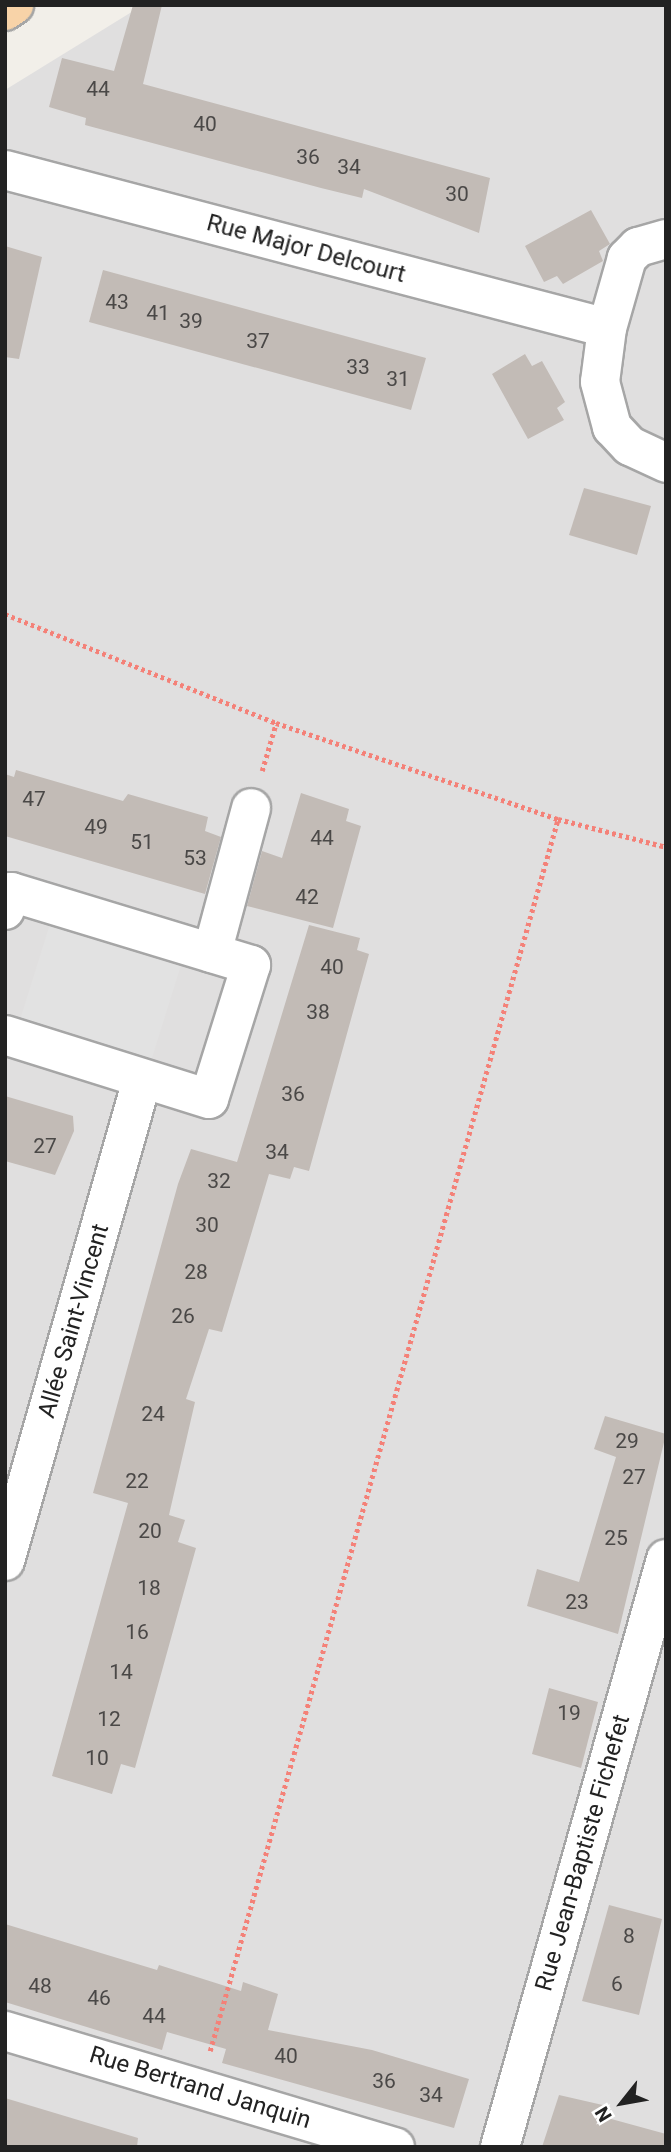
<!DOCTYPE html>
<html>
<head>
<meta charset="utf-8">
<style>
  body { margin:0 }
  #map { position:relative; width:671px; height:2152px; overflow:hidden; background:#f2efe9; font-family:Roboto,sans-serif }
  div>[style] { position:absolute }
  [style*='--x'] { left:calc(var(--x)*1px); top:calc(var(--y)*1px); width:calc(var(--w)*1px); rotate:calc(var(--a)*1deg) }
  .residential>* { inset:0; background:#e0dfdf }
  .parking>* { inset:0; background:#e2e2e2 }
  .building>* { inset:0; background:#c2bbb6 }
  .path>* { height:4.5px; margin-top:-2.25px; transform-origin:0; background:repeating-linear-gradient(90deg,#f48178 0 3.5px,transparent 0 7px) }
  .roads { filter:drop-shadow(2px 0 #a6a6a6) drop-shadow(-2px 0 #a6a6a6) drop-shadow(0 2px #a6a6a6) drop-shadow(0 -2px #a6a6a6) }
  .minor>* { height:38px; margin:-19px; padding:0 19px; transform-origin:19px; border-radius:19px; background:#fff }
  .major>* { height:38px; margin:-19px; padding:0 19px; transform-origin:19px; border-radius:19px; background:#f8d3a8 }
  span { translate:-50% -50%; white-space:nowrap; text-align:center; line-height:1.15; -webkit-text-stroke:5px #fff; paint-order:stroke }
  .number-label { font-size:21px; color:#4a4847 }
  .number-label span { -webkit-text-stroke-width:0 }
  .street-label { font-size:24px; color:#222 }
  .frame { position:absolute; inset:0; border:7px solid #222; pointer-events:none }
  .north { position:absolute; left:587px; top:2068px; width:70px; height:70px; -webkit-text-stroke:5px #fff; paint-order:stroke; rotate:239deg; font-size:19px; font-weight:700; line-height:28px; text-align:center; color:#222 }
  .north::after { content:''; display:block; margin:auto; width:24px; height:32px; background:#222; clip-path:polygon(50% 0,100% 100%,50% 72%,0 100%) }
</style>
</head>
<body>
<div id="map">
  <div class="residential">
    <div style="clip-path:polygon(143px 5px,666px 5px,666px 2147px,5px 2147px,5px 90px)"></div>
  </div>
  <div class="parking">
    <div style="clip-path:polygon(50px 924px,181px 965px,151px 1061px,20px 1020px)"></div>
  </div>
  <div class="building">
    <div style="clip-path:polygon(133px 5px,162px 5px,143px 84px,490px 178px,479px 233px,364px 189px,362px 198px,321px 188px,85px 125px,86px 118px,49px 107px,62px 58px,114px 71px)"></div>
    <div style="clip-path:polygon(591px 210px,610px 244px,599px 251px,603px 261px,563px 284px,557px 276px,544px 282px,525px 246px)"></div>
    <div style="clip-path:polygon(5px 246px,42px 257px,19px 359px,5px 357px)"></div>
    <div style="clip-path:polygon(103px 270px,426px 358px,411px 410px,89px 322px)"></div>
    <div style="clip-path:polygon(525px 354px,532px 366px,542px 361px,565px 402px,557px 408px,564px 420px,528px 439px,492px 374px)"></div>
    <div style="clip-path:polygon(584px 488px,651px 506px,637px 555px,569px 535px)"></div>
    <div style="clip-path:polygon(16px 770px,123px 801px,128px 794px,208px 817px,205px 831px,221px 837px,205px 894px,5px 836px,5px 774px,14px 777px)"></div>
    <div style="clip-path:polygon(301px 793px,349px 809px,346px 821px,361px 826px,333px 928px,247px 906px,262px 851px,282px 858px)"></div>
    <div style="clip-path:polygon(309px 925px,360px 938px,357px 950px,369px 954px,309px 1171px,294px 1167px,290px 1179px,269px 1174px,222px 1332px,209px 1329px,186px 1399px,195px 1402px,169px 1515px,185px 1520px,178px 1542px,196px 1548px,135px 1768px,121px 1764px,112px 1794px,52px 1776px,128px 1503px,93px 1493px,178px 1184px,191px 1149px,237px 1162px)"></div>
    <div style="clip-path:polygon(5px 1096px,73px 1116px,74px 1131px,55px 1175px,5px 1161px)"></div>
    <div style="clip-path:polygon(605px 1416px,666px 1434px,618px 1634px,527px 1606px,537px 1569px,579px 1582px,616px 1457px,594px 1449px)"></div>
    <div style="clip-path:polygon(549px 1688px,598px 1702px,581px 1768px,532px 1754px)"></div>
    <div style="clip-path:polygon(609px 1905px,662px 1919px,639px 2015px,582px 2001px)"></div>
    <div style="clip-path:polygon(5px 1924px,157px 1970px,159px 1965px,241px 1991px,243px 1982px,278px 1994px,268px 2030px,372px 2050px,469px 2079px,454px 2128px,222px 2063px,226px 2049px,167px 2032px,162px 2050px,5px 2002px)"></div>
    <div style="clip-path:polygon(559px 2095px,607px 2106px,604px 2117px,666px 2134px,666px 2147px,542px 2147px)"></div>
    <div style="clip-path:polygon(5px 2098px,138px 2138px,137px 2147px,5px 2147px)"></div>
  </div>
  <div class="path">
    <div style="--x:5;--y:614;--w:292;--a:21.9"></div>
    <div style="--x:276;--y:723;--w:298;--a:18.8"></div>
    <div style="--x:558;--y:819;--w:112;--a:14.5"></div>
    <div style="--x:262;--y:771;--w:50;--a:-73.7"></div>
    <div style="--x:210;--y:2051;--w:1280;--a:-74.23"></div>
  </div>
  <div class="roads">
    <div class="minor">
      <div style="--x:5;--y:170;--w:622;--a:14.71"></div>
      <div style="--x:666;--y:239;--w:29;--a:164"></div>
      <div style="--x:638;--y:247;--w:16;--a:135"></div>
      <div style="--x:627;--y:258;--w:73;--a:105.9"></div>
      <div style="--x:607;--y:328;--w:54;--a:97.4"></div>
      <div style="--x:600;--y:382;--w:47;--a:75.1"></div>
      <div style="--x:612;--y:427;--w:26;--a:47"></div>
      <div style="--x:630;--y:446;--w:40;--a:25"></div>
      <div style="--x:5;--y:910;--w:19;--a:-72"></div>
      <div style="--x:11;--y:892;--w:251;--a:16.9"></div>
      <div style="--x:251;--y:965;--w:140;--a:107.4"></div>
      <div style="--x:209;--y:1099;--w:214;--a:-162.6"></div>
      <div style="--x:212;--y:953;--w:150;--a:-74.9"></div>
      <div style="--x:5;--y:1561;--w:499;--a:-74.1"></div>
      <div style="--x:5;--y:2031;--w:407;--a:16.6"></div>
      <div style="--x:500;--y:2147;--w:611;--a:-74.23"></div>
    </div>
    <div class="major">
      <div style="--x:5;--y:11;--w:11;--a:-34"></div>
    </div>
  </div>
  <div class="number-label">
    <span style="left:98px;top:89px">44</span>
    <span style="left:205px;top:124px">40</span>
    <span style="left:308px;top:157px">36</span>
    <span style="left:349px;top:167px">34</span>
    <span style="left:457px;top:194px">30</span>
    <span style="left:117px;top:302px">43</span>
    <span style="left:158px;top:313px">41</span>
    <span style="left:191px;top:321px">39</span>
    <span style="left:258px;top:341px">37</span>
    <span style="left:358px;top:367px">33</span>
    <span style="left:398px;top:379px">31</span>
    <span style="left:34px;top:799px">47</span>
    <span style="left:96px;top:827px">49</span>
    <span style="left:322px;top:838px">44</span>
    <span style="left:142px;top:842px">51</span>
    <span style="left:195px;top:858px">53</span>
    <span style="left:307px;top:897px">42</span>
    <span style="left:332px;top:967px">40</span>
    <span style="left:318px;top:1012px">38</span>
    <span style="left:293px;top:1094px">36</span>
    <span style="left:45px;top:1146px">27</span>
    <span style="left:277px;top:1152px">34</span>
    <span style="left:219px;top:1181px">32</span>
    <span style="left:207px;top:1225px">30</span>
    <span style="left:196px;top:1272px">28</span>
    <span style="left:183px;top:1316px">26</span>
    <span style="left:153px;top:1414px">24</span>
    <span style="left:627px;top:1441px">29</span>
    <span style="left:634px;top:1477px">27</span>
    <span style="left:137px;top:1481px">22</span>
    <span style="left:150px;top:1531px">20</span>
    <span style="left:616px;top:1538px">25</span>
    <span style="left:149px;top:1588px">18</span>
    <span style="left:577px;top:1602px">23</span>
    <span style="left:137px;top:1632px">16</span>
    <span style="left:121px;top:1672px">14</span>
    <span style="left:569px;top:1713px">19</span>
    <span style="left:109px;top:1719px">12</span>
    <span style="left:97px;top:1758px">10</span>
    <span style="left:629px;top:1936px">8</span>
    <span style="left:617px;top:1984px">6</span>
    <span style="left:40px;top:1986px">48</span>
    <span style="left:99px;top:1998px">46</span>
    <span style="left:154px;top:2016px">44</span>
    <span style="left:286px;top:2056px">40</span>
    <span style="left:384px;top:2081px">36</span>
    <span style="left:431px;top:2095px">34</span>
  </div>
  <div class="street-label">
    <span style="left:306px;top:249px;rotate:15deg">Rue Major Delcourt</span>
    <span style="left:74px;top:1321px;rotate:-74deg">Allée Saint-Vincent</span>
    <span style="left:583px;top:1853px;rotate:-74deg">Rue Jean-Baptiste Fichefet</span>
    <span style="left:200px;top:2088px;rotate:17deg">Rue Bertrand Janquin</span>
  </div>
  <div class="frame"></div>
  <div class="north">N</div>
</div>
</body>
</html>
